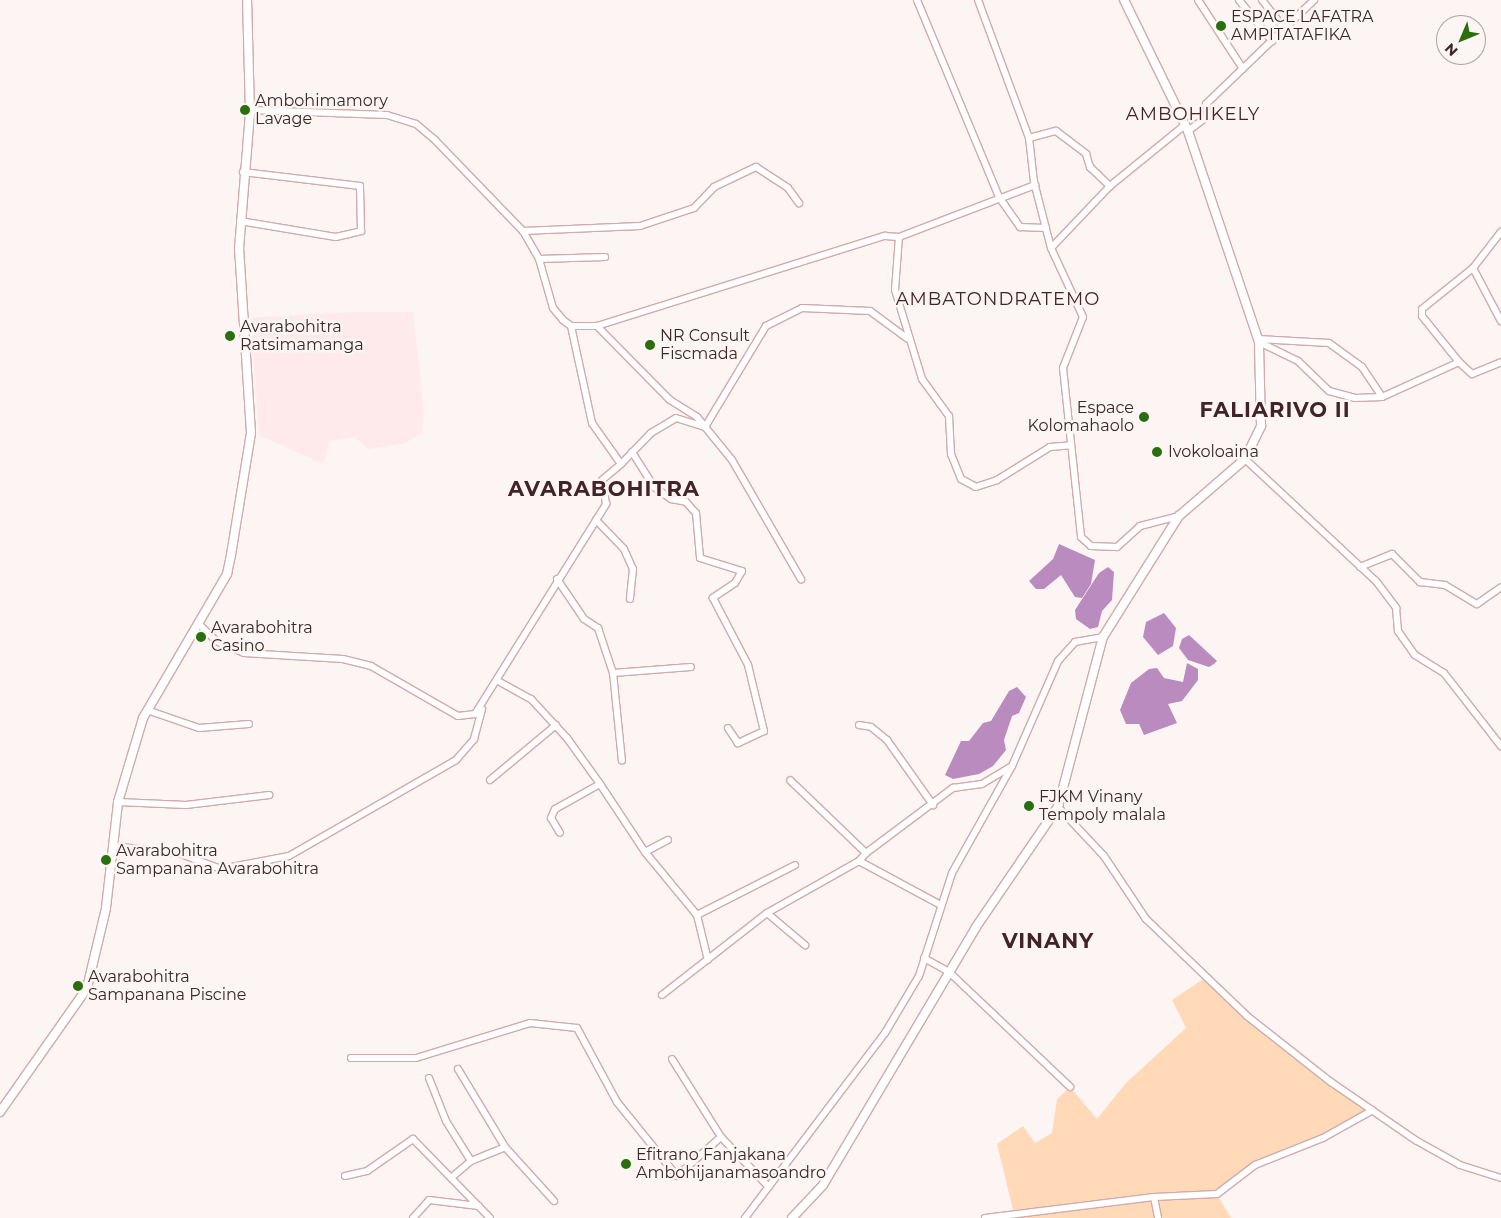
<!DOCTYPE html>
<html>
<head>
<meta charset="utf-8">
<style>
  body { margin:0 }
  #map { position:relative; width:1501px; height:1218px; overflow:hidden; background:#fdf4f4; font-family:Montserrat,sans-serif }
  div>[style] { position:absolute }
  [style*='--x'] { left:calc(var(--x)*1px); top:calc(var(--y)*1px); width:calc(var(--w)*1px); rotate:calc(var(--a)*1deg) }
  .built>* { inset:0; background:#ffeaeb }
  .green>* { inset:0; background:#ffd9b8 }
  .water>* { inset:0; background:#ba8bbe }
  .roads { filter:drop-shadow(1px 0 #d2aaac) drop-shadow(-1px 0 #d2aaac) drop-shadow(0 1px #d2aaac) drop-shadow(0 -1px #d2aaac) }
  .minor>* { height:6px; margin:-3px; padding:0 3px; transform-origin:3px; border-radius:3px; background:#fff }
  .tertiary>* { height:8px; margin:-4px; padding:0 4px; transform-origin:4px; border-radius:4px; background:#fff }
  .dots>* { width:14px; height:14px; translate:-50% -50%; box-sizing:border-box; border:2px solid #fdf4f4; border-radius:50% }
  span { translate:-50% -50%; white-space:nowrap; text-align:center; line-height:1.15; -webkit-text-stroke:5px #fdf4f4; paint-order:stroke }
  .poi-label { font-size:16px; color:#382829 }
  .left { translate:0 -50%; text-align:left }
  .right { translate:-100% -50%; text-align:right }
  .neighbourhood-label { font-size:18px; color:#422326; letter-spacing:1px }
  .district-label { font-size:21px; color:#422326; font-weight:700; letter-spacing:1px }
  .north { position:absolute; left:1436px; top:15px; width:50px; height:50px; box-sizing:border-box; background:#fdf4f4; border:1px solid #aea2a3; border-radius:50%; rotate:225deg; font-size:14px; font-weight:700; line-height:20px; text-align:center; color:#382829 }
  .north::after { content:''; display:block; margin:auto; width:18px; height:22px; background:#296f0d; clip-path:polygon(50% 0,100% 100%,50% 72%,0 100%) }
</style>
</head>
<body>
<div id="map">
  <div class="built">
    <div style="clip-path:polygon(353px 312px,413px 312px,424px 415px,422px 432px,406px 443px,368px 449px,355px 437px,330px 441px,323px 464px,259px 435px,251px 318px)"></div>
  </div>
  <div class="green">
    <div style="clip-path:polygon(1205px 978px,1247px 1016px,1373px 1110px,1323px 1138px,1255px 1165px,1217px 1195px,1231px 1218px,1015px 1218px,997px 1144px,1023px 1126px,1035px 1143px,1052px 1133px,1057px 1099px,1070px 1087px,1097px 1119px,1125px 1084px,1186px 1028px,1172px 1000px)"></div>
  </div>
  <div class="water">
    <div style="clip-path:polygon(1059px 544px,1095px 560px,1091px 584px,1082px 598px,1075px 597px,1061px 575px,1044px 589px,1036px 589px,1029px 581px,1053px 559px)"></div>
    <div style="clip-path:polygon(1108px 567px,1114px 572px,1112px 600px,1102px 611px,1098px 627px,1090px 629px,1076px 619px,1075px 610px,1099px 573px)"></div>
    <div style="clip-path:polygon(1164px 613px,1176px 628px,1173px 646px,1158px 655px,1143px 637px,1146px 622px)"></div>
    <div style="clip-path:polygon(1189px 635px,1217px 661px,1214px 664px,1209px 667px,1188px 660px,1179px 648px,1182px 639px)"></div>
    <div style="clip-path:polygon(1187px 663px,1198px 669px,1198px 680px,1182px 701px,1168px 704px,1177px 723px,1144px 735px,1139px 724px,1126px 724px,1120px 710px,1131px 683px,1149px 669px,1157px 668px,1164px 678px,1183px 682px)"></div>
    <div style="clip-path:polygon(1017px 687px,1026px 697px,1019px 713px,1012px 716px,1004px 740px,1006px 750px,993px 766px,979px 774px,953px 779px,945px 775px,961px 741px,969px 741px,983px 723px,991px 721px,1009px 691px)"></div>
  </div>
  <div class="roads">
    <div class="minor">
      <div style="--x:917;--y:0;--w:213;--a:67.4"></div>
      <div style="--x:999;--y:197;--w:37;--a:55"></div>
      <div style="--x:1020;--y:227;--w:26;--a:2"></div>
      <div style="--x:978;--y:0;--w:147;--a:69.7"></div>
      <div style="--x:1029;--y:138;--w:44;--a:83.5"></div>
      <div style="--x:1034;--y:182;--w:68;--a:75.6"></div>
      <div style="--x:1051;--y:248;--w:76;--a:65.1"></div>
      <div style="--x:1083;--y:317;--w:55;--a:111.4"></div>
      <div style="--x:1063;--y:368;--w:170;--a:83.9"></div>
      <div style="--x:1081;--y:537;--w:13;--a:42"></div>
      <div style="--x:1091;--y:546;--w:26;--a:2"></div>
      <div style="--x:1117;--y:547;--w:31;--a:-42"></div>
      <div style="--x:1140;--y:526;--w:40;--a:-14.4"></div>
      <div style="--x:1198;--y:0;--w:82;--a:56.9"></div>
      <div style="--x:1239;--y:0;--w:53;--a:51.2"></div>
      <div style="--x:1262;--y:0;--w:37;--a:52"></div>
      <div style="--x:250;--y:110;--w:137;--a:2.1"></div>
      <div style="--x:387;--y:115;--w:30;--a:17"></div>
      <div style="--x:416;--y:124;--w:25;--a:40"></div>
      <div style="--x:435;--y:140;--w:127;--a:46"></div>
      <div style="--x:523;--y:231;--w:32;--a:60"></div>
      <div style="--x:539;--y:259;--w:51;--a:74.1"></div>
      <div style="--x:553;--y:308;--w:16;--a:50"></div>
      <div style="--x:563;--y:320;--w:10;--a:37"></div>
      <div style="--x:571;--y:326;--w:26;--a:0"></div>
      <div style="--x:597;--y:326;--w:104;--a:45.4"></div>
      <div style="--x:670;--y:400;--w:32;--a:32"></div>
      <div style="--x:697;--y:417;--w:55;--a:50.9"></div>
      <div style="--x:732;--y:460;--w:138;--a:59.9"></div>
      <div style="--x:1188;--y:131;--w:25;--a:-37"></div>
      <div style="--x:1208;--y:116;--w:12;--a:-99"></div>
      <div style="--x:1206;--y:104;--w:150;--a:-43.9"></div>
      <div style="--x:1029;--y:138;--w:28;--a:-15"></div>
      <div style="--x:1056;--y:131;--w:38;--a:37"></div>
      <div style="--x:1086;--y:154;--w:14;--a:73"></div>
      <div style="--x:1090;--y:167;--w:28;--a:44"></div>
      <div style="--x:240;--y:221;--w:97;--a:9.5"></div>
      <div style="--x:336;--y:237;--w:26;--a:-13"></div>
      <div style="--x:361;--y:231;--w:45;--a:-91.3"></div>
      <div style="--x:360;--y:186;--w:118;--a:-173.2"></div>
      <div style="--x:523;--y:231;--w:117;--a:-2.4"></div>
      <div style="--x:640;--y:226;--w:57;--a:-18.4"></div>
      <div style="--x:694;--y:208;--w:29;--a:-46"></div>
      <div style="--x:714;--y:187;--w:47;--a:-25.5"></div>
      <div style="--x:756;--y:167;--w:38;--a:33"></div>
      <div style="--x:788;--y:188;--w:19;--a:54"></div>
      <div style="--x:899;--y:237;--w:146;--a:-20.9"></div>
      <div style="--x:1051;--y:248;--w:86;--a:-46.4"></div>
      <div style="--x:1110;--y:186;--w:97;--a:-39.1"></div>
      <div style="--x:539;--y:259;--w:66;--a:-1.7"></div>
      <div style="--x:1473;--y:268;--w:60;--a:62.2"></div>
      <div style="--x:597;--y:326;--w:302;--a:-17.4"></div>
      <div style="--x:885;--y:236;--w:14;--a:4"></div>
      <div style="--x:899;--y:237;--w:53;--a:94.3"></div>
      <div style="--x:895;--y:290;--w:93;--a:73.1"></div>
      <div style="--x:922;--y:379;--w:46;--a:53.9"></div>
      <div style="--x:949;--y:416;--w:38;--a:87"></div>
      <div style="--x:951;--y:454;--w:27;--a:68"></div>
      <div style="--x:961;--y:479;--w:17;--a:28"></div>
      <div style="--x:976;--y:487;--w:22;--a:-18"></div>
      <div style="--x:997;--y:480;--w:62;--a:-31.9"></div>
      <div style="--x:1050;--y:447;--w:21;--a:-5"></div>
      <div style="--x:1258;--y:339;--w:71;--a:3.2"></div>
      <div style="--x:1329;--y:343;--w:41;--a:36"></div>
      <div style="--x:1362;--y:367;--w:36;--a:56"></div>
      <div style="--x:1259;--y:342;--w:43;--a:26"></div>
      <div style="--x:1298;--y:361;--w:43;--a:44.1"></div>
      <div style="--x:1329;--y:391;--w:27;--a:15"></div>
      <div style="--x:1355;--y:398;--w:27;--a:-2"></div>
      <div style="--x:1382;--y:397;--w:85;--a:-24.4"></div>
      <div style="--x:1459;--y:362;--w:18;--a:43"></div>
      <div style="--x:1472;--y:374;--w:31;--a:-22"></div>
      <div style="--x:1459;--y:362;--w:59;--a:-128.8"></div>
      <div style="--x:1422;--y:316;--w:7;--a:-90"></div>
      <div style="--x:1422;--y:309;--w:65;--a:-38.8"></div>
      <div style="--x:1473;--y:268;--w:46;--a:-52.1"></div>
      <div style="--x:632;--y:452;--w:41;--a:57.8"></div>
      <div style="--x:654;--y:487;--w:21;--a:35"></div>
      <div style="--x:671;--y:499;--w:15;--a:11"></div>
      <div style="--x:686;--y:502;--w:15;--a:48"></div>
      <div style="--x:696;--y:513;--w:45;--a:84.9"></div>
      <div style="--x:700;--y:558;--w:44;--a:17.2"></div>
      <div style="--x:742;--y:571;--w:14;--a:120"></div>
      <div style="--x:735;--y:583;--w:27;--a:146"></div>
      <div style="--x:713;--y:598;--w:76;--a:62.4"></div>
      <div style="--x:748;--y:665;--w:68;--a:76.4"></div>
      <div style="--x:764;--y:731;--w:29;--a:155"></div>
      <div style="--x:738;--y:743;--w:18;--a:-124"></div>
      <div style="--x:1245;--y:459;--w:179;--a:43"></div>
      <div style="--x:1376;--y:581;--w:34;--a:53"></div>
      <div style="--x:1396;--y:608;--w:23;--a:85"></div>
      <div style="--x:1398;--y:631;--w:29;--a:55"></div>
      <div style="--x:1415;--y:655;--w:34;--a:32"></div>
      <div style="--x:1444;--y:673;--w:93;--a:52"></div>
      <div style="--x:621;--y:464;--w:43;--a:-45.9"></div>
      <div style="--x:651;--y:433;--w:29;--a:-31"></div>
      <div style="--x:676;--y:418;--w:30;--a:17"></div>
      <div style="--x:705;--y:427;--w:118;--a:-58.9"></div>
      <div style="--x:766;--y:326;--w:40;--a:-26.6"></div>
      <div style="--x:802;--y:308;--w:68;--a:2.5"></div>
      <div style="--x:870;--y:311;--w:47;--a:36.4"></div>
      <div style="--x:596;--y:520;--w:40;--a:46"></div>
      <div style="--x:624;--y:549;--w:22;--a:66"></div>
      <div style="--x:633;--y:569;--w:30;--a:96"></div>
      <div style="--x:1360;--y:567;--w:35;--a:-22"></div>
      <div style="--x:1392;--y:554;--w:40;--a:45"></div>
      <div style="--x:1420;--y:582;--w:25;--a:7"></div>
      <div style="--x:1445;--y:585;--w:37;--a:31"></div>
      <div style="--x:1477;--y:604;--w:29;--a:-35"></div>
      <div style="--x:557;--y:579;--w:48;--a:56"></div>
      <div style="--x:584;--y:619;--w:17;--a:33"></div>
      <div style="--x:598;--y:628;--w:47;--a:71.6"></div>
      <div style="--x:613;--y:673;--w:88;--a:84.2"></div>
      <div style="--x:199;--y:624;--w:24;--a:45"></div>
      <div style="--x:216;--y:641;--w:30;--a:23"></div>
      <div style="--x:244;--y:653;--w:99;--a:3.5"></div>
      <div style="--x:343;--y:659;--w:29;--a:14"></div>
      <div style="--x:371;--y:666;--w:100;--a:29.9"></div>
      <div style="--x:458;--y:716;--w:17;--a:-7"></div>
      <div style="--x:475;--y:714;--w:248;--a:-58"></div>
      <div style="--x:606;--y:504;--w:24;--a:-99"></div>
      <div style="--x:602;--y:480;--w:25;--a:-40"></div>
      <div style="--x:621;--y:464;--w:50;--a:-125.3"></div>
      <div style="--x:592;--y:423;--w:99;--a:-102.2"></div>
      <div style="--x:613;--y:673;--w:78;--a:-4.4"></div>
      <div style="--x:498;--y:681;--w:38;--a:29"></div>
      <div style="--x:531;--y:699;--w:53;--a:47.3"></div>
      <div style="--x:567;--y:738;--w:57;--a:54.3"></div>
      <div style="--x:600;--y:784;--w:51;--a:150.9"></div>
      <div style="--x:555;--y:809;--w:10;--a:114"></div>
      <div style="--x:551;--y:818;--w:17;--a:59"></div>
      <div style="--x:147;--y:710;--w:55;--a:19.1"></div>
      <div style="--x:199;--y:728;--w:50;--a:-4.6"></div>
      <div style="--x:859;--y:725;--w:12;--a:9"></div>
      <div style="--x:871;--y:727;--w:21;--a:39"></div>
      <div style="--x:887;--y:740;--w:80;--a:54.7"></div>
      <div style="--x:490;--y:780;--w:86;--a:-39.8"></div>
      <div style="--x:600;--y:784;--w:82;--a:56.5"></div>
      <div style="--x:645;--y:852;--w:26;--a:-28"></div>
      <div style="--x:118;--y:802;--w:68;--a:2.5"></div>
      <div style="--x:186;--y:805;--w:84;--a:-6.9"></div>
      <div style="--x:1058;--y:807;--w:67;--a:46.8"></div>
      <div style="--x:1104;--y:856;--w:76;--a:56.3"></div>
      <div style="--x:1146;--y:919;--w:140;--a:43.8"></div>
      <div style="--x:1247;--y:1016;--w:107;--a:38.2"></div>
      <div style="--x:1331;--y:1082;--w:104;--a:34.5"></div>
      <div style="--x:1417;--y:1141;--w:49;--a:29.2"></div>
      <div style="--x:1460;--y:1165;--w:43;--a:17.6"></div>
      <div style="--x:112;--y:846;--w:66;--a:6.1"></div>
      <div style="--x:178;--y:853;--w:46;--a:20.4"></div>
      <div style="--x:221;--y:869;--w:69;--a:-10.8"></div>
      <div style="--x:289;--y:856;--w:193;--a:-29.9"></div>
      <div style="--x:456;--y:760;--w:28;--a:-49"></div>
      <div style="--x:474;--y:739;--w:31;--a:-75"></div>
      <div style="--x:645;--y:852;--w:82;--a:50.5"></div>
      <div style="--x:697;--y:915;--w:110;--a:-27"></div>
      <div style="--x:866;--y:853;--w:109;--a:-36.8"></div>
      <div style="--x:953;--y:788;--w:29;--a:-8"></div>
      <div style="--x:982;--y:784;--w:33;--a:-31"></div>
      <div style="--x:859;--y:861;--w:91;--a:28.3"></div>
      <div style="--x:767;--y:913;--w:50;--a:40.1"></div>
      <div style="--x:697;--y:915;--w:46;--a:76.3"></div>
      <div style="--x:924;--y:958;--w:29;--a:29"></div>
      <div style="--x:949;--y:972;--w:167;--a:43.5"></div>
      <div style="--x:662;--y:995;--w:133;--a:-38"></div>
      <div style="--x:767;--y:913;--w:106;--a:-29.5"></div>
      <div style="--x:859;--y:861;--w:11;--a:-49"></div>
      <div style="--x:866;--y:853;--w:105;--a:-136.2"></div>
      <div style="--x:351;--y:1058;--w:65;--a:0"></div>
      <div style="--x:416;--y:1058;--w:119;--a:-17.1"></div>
      <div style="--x:530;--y:1023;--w:47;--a:6.1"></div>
      <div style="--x:577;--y:1028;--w:84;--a:61.6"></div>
      <div style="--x:617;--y:1102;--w:95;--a:51"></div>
      <div style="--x:677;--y:1176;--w:59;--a:-41.6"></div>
      <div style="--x:721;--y:1137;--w:92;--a:-122.1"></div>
      <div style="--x:458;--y:1069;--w:91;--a:58.9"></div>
      <div style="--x:429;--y:1078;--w:46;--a:68.4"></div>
      <div style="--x:446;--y:1121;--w:47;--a:58"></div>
      <div style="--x:471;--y:1161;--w:26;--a:140"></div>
      <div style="--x:721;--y:1137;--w:69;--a:46.2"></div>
      <div style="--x:471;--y:1161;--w:37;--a:-22"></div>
      <div style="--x:505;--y:1147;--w:73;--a:47.8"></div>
      <div style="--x:345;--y:1176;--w:23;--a:-13"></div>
      <div style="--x:367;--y:1171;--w:56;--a:-34.8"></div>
      <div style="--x:413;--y:1139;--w:110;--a:45.7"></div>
      <div style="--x:1154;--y:1197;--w:21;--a:79"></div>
      <div style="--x:413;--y:1218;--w:24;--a:-48"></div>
      <div style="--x:429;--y:1200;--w:50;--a:6.8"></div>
      <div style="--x:745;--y:1218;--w:232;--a:-52.9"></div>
      <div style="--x:885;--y:1033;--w:66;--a:-59.2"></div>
      <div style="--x:919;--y:976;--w:108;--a:-72.2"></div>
      <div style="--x:952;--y:873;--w:123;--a:-60.7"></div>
      <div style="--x:1012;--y:766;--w:115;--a:-66.3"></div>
      <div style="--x:1058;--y:661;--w:25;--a:-48"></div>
      <div style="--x:1075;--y:642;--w:28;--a:-10"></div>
      <div style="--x:985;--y:1218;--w:170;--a:-7.1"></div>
      <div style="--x:1154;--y:1197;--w:63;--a:-2.7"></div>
      <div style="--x:1217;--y:1194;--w:48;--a:-37.3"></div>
      <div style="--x:1255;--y:1165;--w:73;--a:-21.7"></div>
      <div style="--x:1323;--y:1138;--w:57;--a:-29.2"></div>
    </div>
    <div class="tertiary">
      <div style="--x:0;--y:1112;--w:151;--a:-54.9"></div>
      <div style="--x:87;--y:988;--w:82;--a:-76.6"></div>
      <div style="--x:106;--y:908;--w:107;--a:-83.5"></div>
      <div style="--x:118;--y:802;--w:88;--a:-73.4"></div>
      <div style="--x:143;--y:718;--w:167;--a:-59.7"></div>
      <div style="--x:227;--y:574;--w:19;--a:-78"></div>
      <div style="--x:231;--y:555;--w:124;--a:-80.7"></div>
      <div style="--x:251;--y:433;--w:184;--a:-93.7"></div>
      <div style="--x:239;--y:249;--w:136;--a:-85.4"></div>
      <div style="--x:250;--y:113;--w:113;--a:-91.5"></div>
      <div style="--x:792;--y:1218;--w:45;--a:-46.8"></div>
      <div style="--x:823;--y:1185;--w:300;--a:-59.3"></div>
      <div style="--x:976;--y:927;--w:145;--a:-55.7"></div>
      <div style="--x:1058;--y:807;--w:176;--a:-75.2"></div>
      <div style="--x:1103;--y:637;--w:143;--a:-57.9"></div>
      <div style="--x:1179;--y:516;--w:87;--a:-40.8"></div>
      <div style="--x:1245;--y:459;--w:37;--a:-64"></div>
      <div style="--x:1261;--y:426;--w:84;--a:-91.4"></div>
      <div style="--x:1259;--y:342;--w:223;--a:-108.6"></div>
      <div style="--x:1188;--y:131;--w:146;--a:-116"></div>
    </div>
  </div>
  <div class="dots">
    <div style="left:1221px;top:26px;background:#296f0d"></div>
    <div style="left:245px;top:110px;background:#296f0d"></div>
    <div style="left:230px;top:336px;background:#296f0d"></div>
    <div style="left:650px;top:345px;background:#296f0d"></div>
    <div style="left:1144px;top:417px;background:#296f0d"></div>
    <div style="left:1157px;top:452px;background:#296f0d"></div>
    <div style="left:201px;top:637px;background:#296f0d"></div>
    <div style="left:1029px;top:806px;background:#296f0d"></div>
    <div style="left:106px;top:860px;background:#296f0d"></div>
    <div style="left:78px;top:986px;background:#296f0d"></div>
    <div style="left:626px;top:1164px;background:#296f0d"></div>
  </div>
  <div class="poi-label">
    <span class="left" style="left:1231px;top:26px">ESPACE LAFATRA<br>AMPITATAFIKA</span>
    <span class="left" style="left:255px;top:110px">Ambohimamory<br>Lavage</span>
    <span class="left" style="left:240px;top:336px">Avarabohitra<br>Ratsimamanga</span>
    <span class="left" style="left:660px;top:345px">NR Consult<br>Fiscmada</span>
    <span class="right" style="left:1134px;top:417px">Espace<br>Kolomahaolo</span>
    <span class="left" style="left:1168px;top:452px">Ivokoloaina</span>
    <span class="left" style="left:211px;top:637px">Avarabohitra<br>Casino</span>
    <span class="left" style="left:1039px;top:806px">FJKM Vinany<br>Tempoly malala</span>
    <span class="left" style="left:116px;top:860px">Avarabohitra<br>Sampanana Avarabohitra</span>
    <span class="left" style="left:88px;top:986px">Avarabohitra<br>Sampanana Piscine</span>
    <span class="left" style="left:636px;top:1164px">Efitrano Fanjakana<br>Ambohijanamasoandro</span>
  </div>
  <div class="neighbourhood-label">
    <span style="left:1193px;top:114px">AMBOHIKELY</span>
    <span style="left:998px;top:299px">AMBATONDRATEMO</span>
  </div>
  <div class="district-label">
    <span style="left:1275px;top:410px">FALIARIVO II</span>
    <span style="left:604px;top:489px">AVARABOHITRA</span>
    <span style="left:1048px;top:941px">VINANY</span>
  </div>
  <div class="north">N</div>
</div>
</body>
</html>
